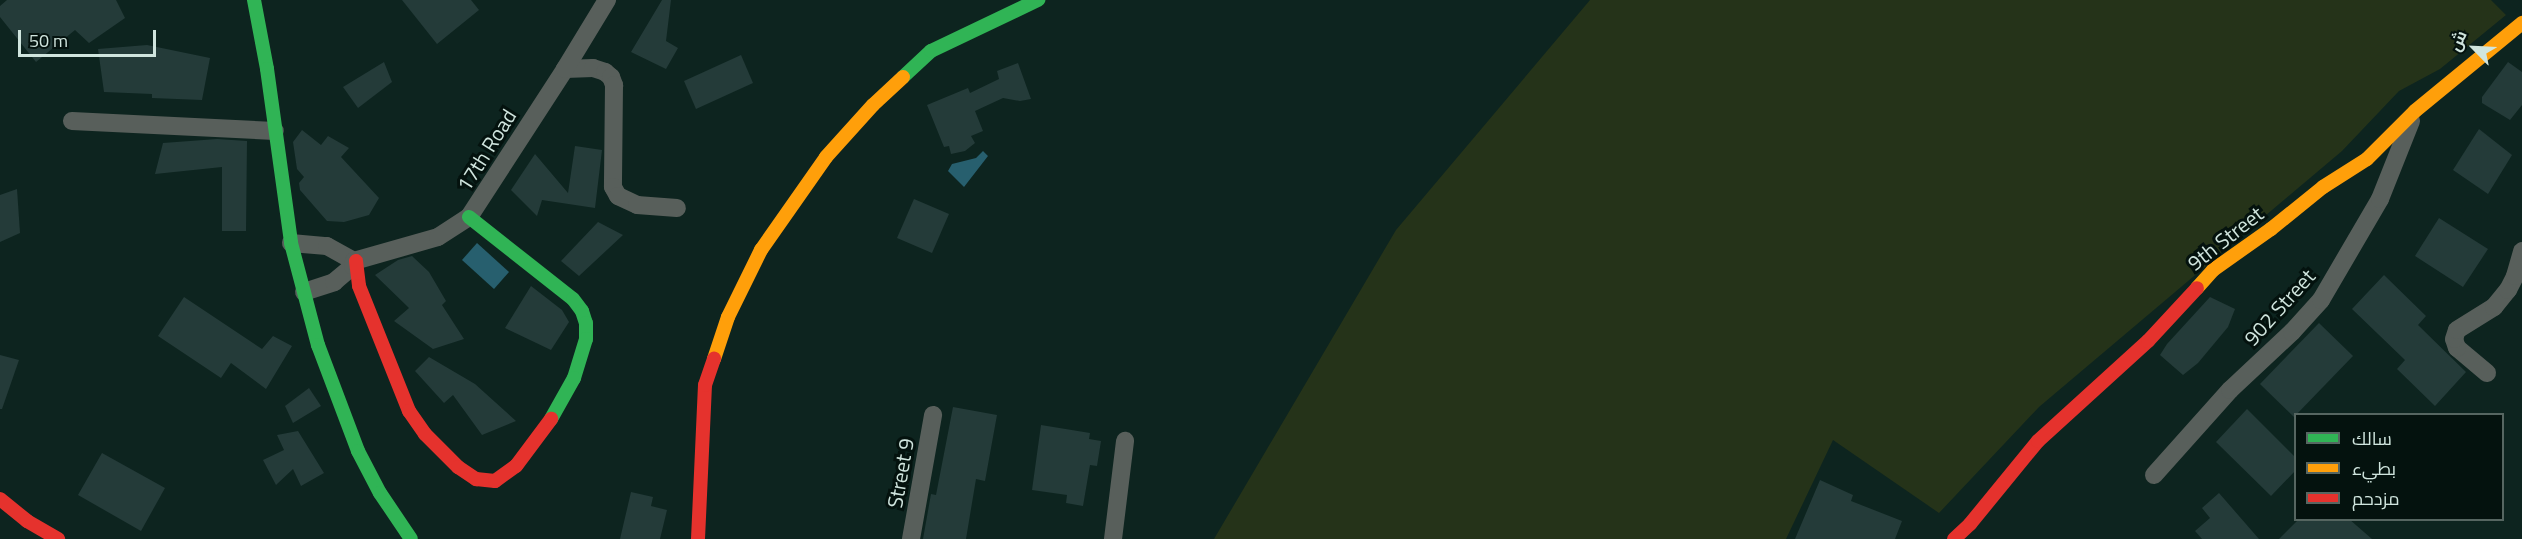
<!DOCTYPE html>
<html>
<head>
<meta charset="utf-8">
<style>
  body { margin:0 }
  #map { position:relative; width:2522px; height:539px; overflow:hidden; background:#0d241f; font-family:"Titillium Web",Cairo,sans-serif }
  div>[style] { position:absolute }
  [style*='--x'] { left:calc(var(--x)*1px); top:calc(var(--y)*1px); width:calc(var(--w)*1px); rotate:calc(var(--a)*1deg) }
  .green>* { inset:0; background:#253319 }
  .water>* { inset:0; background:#275f6e }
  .building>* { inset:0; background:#243b39 }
  .street>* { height:18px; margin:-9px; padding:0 9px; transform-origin:9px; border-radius:9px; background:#585f5b }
  .fast>* { height:14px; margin:-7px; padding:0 7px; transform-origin:7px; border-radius:7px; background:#30b455 }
  .slow>* { height:14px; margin:-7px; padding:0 7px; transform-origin:7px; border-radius:7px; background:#ff9f0a }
  .jam>* { height:14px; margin:-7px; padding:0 7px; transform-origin:7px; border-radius:7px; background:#e5322d }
  span { translate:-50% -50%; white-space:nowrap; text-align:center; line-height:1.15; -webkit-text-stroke:6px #04120e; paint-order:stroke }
  .street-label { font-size:21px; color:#d0e5de }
  .legend { position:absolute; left:2294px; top:413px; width:210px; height:108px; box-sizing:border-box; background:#04120e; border:2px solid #566661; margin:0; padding:8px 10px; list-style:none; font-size:18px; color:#d0e5de }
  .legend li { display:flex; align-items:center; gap:12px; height:30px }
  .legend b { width:30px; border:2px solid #566661 }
  .north { position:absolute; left:2444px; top:18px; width:60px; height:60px; -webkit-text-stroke:4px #04120e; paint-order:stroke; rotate:294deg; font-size:16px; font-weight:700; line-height:24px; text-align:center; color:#d0e5de }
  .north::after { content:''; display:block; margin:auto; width:21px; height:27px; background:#d0e5de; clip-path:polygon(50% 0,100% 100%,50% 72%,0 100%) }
  .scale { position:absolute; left:18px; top:30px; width:138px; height:27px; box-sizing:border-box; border:3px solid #d0e5de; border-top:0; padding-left:8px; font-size:18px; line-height:21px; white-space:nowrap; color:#d0e5de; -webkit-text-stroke:4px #04120e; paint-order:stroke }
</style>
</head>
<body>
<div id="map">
  <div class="green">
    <div style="clip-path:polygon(1590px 0,2491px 0,2506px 15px,2440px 69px,2399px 91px,2342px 151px,2039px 407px,1939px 513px,1833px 440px,1786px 539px,1214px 539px,1396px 230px)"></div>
  </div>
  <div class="water">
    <div style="clip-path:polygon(983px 151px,988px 156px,964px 187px,948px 171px,952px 164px,976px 158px)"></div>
    <div style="clip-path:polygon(477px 243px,509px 272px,494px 289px,462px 260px)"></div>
  </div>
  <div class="building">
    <div style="clip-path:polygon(7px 0,116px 0,125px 18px,89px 43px,75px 30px,36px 62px,0 17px,0 6px)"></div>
    <div style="clip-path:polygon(402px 0,471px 0,479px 10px,437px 44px)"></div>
    <div style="clip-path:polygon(662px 0,671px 0,666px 41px,678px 48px,666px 69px,631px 52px)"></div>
    <div style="clip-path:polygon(147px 45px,210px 58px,202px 100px,152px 98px,152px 94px,104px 92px,98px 49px)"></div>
    <div style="clip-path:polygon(741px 55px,753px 83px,696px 109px,684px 81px)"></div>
    <div style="clip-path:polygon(384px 62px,392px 82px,358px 108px,343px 87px)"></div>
    <div style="clip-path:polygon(2508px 62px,2522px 72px,2522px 105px,2510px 120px,2482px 103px,2482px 97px)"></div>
    <div style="clip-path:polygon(1018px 63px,1031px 99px,1020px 101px,1003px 98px,975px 111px,983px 131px,971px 136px,975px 143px,965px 151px,951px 154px,949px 146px,944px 147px,927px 105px,968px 88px,970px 93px,999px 79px,997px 71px)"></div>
    <div style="clip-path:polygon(2479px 129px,2512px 155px,2488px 194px,2453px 170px)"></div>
    <div style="clip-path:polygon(302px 130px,321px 145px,328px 136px,349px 148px,341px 157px,379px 198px,369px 215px,344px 222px,327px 221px,300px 190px,299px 183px,304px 177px,297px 169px,293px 142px)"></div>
    <div style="clip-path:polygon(217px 139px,247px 141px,246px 231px,222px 231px,222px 167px,155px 174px,163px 143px)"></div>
    <div style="clip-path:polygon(575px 146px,602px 150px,595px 208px,542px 200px,537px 216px,511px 190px,535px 154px,568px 193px)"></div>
    <div style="clip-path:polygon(17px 189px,20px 233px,0 242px,0 195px)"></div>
    <div style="clip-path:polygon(914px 199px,949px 214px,932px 253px,897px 238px)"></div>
    <div style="clip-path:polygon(2439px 218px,2488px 249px,2463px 287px,2415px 256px)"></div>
    <div style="clip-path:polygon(598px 222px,623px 235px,579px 276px,561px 261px)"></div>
    <div style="clip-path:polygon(412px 256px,429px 272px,446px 301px,442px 305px,464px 339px,433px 349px,394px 321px,409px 308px,375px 275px,398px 260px)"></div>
    <div style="clip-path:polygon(2384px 275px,2426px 316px,2418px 325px,2466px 372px,2435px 406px,2397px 369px,2405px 360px,2352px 309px)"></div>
    <div style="clip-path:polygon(531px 286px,562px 310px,569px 322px,551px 350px,505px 328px)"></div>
    <div style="clip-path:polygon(184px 297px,262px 349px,273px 336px,292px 346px,266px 389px,231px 363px,221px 378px,158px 336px)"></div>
    <div style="clip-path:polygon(2210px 297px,2235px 309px,2228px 327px,2198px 363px,2183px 375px,2160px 355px,2167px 344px)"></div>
    <div style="clip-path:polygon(2319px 323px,2353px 356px,2294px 417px,2260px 384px)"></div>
    <div style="clip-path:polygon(0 355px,19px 360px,2px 409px,0 409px)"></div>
    <div style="clip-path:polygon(429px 357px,475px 384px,516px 421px,482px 435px,453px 395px,444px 403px,415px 371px)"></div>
    <div style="clip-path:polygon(309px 388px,321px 406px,293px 423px,285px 406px)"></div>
    <div style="clip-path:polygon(953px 407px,997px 415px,985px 481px,976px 479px,966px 539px,923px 539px,931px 494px,936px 495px)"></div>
    <div style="clip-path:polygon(2247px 409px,2295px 457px,2295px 471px,2271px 496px,2216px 442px)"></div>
    <div style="clip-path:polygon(1041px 425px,1090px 433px,1089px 439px,1101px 441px,1097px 466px,1090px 465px,1083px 506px,1066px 503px,1067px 495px,1032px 490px)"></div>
    <div style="clip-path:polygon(298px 431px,324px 473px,301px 486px,293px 469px,276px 485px,263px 460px,284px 450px,277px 435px)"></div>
    <div style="clip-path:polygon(102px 453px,165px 488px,141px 531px,78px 495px)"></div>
    <div style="clip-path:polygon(1820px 480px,1853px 495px,1851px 501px,1902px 521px,1895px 539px,1795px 539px)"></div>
    <div style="clip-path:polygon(631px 492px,653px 497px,651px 506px,667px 510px,660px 539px,620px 539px)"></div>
    <div style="clip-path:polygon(2219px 493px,2259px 539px,2202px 539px,2195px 531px,2210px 518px,2202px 508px)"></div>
    <div style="clip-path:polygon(2299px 519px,2349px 519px,2372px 539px,2279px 539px)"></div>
  </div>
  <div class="street">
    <div style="--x:565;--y:69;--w:28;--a:-2"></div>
    <div style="--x:593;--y:68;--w:13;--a:18"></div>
    <div style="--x:605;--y:72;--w:8;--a:40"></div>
    <div style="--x:611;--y:77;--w:9;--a:69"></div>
    <div style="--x:614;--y:85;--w:102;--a:90.6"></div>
    <div style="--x:613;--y:187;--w:10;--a:61"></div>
    <div style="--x:618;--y:196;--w:21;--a:25"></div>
    <div style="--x:637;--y:205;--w:40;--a:4.3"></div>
    <div style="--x:72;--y:121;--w:203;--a:2.8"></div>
    <div style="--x:291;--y:243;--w:36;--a:5"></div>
    <div style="--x:327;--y:246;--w:31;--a:29"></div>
    <div style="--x:354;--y:261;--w:87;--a:-15.9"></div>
    <div style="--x:438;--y:237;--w:37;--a:-33"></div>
    <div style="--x:469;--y:217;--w:176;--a:-57"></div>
    <div style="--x:565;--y:69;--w:81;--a:-58.7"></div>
    <div style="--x:304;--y:292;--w:32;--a:-18"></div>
    <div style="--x:334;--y:282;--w:25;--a:-40"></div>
    <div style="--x:353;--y:266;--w:5;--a:-79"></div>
    <div style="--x:2487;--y:373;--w:39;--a:-140"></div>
    <div style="--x:2457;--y:348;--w:9;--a:-108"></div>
    <div style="--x:2454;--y:339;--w:9;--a:-72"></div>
    <div style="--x:2457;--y:330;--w:44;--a:-31.9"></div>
    <div style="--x:2494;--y:307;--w:22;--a:-51"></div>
    <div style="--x:2508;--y:290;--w:16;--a:-63"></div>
    <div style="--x:2515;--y:276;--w:26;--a:-74"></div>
    <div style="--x:2154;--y:475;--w:114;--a:-48.2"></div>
    <div style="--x:2230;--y:390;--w:85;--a:-43.1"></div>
    <div style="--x:2292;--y:332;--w:43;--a:-47.8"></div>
    <div style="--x:2321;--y:300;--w:117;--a:-59.7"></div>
    <div style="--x:2380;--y:199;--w:84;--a:-68.3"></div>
    <div style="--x:911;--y:539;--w:126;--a:-79.9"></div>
    <div style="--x:1113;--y:539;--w:99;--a:-83"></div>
  </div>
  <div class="fast">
    <div style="--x:254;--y:0;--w:70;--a:79.3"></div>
    <div style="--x:267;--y:69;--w:176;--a:82.1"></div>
    <div style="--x:291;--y:243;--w:106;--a:75.2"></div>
    <div style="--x:318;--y:345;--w:113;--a:69.3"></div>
    <div style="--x:358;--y:451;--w:47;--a:62.4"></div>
    <div style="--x:380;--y:493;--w:55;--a:56"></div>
    <div style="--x:903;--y:77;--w:38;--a:-43"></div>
    <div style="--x:931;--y:51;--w:119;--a:-25.5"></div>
    <div style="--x:469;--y:217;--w:132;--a:38.3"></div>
    <div style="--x:573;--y:299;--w:15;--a:53"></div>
    <div style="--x:582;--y:311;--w:13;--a:72"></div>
    <div style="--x:586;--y:323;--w:16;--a:90"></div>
    <div style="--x:586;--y:339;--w:41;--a:107.1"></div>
    <div style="--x:574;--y:378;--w:47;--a:119.3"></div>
  </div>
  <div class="slow">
    <div style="--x:2197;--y:288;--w:24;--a:-48"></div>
    <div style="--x:2213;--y:270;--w:71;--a:-35.3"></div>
    <div style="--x:2271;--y:229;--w:67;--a:-38.9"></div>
    <div style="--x:2323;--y:187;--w:52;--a:-32.5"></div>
    <div style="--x:2367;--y:159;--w:68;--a:-45"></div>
    <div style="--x:2415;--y:111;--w:139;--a:-39.4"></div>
    <div style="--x:714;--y:359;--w:44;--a:-71.6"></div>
    <div style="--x:728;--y:317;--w:75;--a:-63.8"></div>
    <div style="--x:761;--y:250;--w:113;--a:-55"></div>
    <div style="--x:826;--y:157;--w:70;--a:-47.9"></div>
    <div style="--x:873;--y:105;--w:41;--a:-43"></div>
  </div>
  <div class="jam">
    <div style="--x:356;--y:261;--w:25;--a:83"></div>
    <div style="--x:359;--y:286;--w:135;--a:68.2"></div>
    <div style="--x:409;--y:411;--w:28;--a:55"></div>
    <div style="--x:425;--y:434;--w:47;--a:45"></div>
    <div style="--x:458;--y:467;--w:22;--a:34"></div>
    <div style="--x:476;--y:479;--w:19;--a:6"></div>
    <div style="--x:495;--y:481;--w:26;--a:-36"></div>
    <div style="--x:516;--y:466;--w:59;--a:-53.3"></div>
    <div style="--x:0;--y:499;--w:35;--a:39"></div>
    <div style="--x:27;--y:521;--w:36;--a:30"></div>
    <div style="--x:698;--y:539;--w:154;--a:-87.4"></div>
    <div style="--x:705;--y:385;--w:28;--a:-71"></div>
    <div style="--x:1954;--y:539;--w:22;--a:-43"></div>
    <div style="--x:1970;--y:524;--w:107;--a:-50.7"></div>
    <div style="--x:2038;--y:441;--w:149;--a:-42.3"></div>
    <div style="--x:2148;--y:341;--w:72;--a:-47.2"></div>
  </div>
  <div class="street-label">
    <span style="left:486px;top:150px;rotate:-58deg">17th Road</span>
    <span style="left:2225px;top:238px;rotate:-38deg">9th Street</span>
    <span style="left:2279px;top:307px;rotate:-48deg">902 Street</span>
    <span style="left:900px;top:473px;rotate:-80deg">Street 9</span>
  </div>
  <ul class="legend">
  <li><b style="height:8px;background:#30b455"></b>سالك</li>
  <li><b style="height:8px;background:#ff9f0a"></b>بطيء</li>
  <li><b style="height:8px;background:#e5322d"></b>مزدحم</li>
  </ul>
  <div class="north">ش</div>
  <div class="scale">50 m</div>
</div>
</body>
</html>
